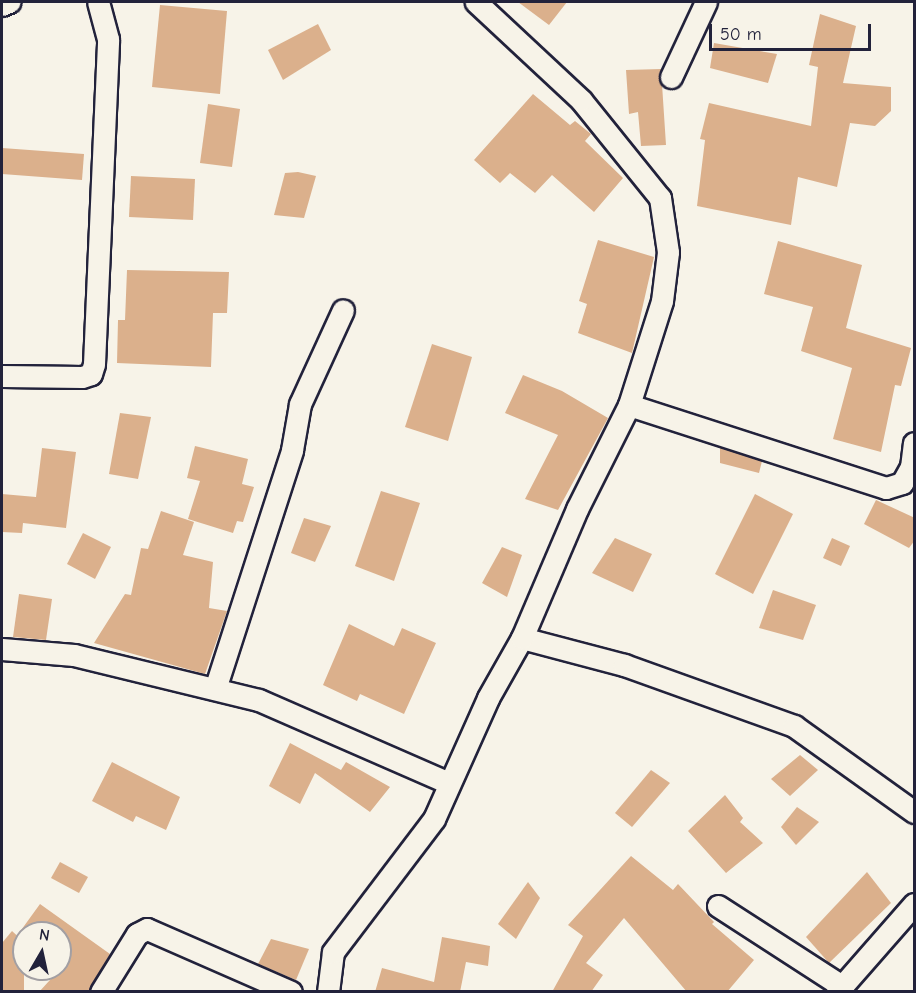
<!DOCTYPE html>
<html>
<head>
<meta charset="utf-8">
<style>
  body { margin:0 }
  #map { position:relative; width:916px; height:993px; overflow:hidden; background:#f7f3e8; font-family:"Comic Neue",sans-serif }
  div>[style] { position:absolute }
  [style*='--x'] { left:calc(var(--x)*1px); top:calc(var(--y)*1px); width:calc(var(--w)*1px); rotate:calc(var(--a)*1deg) }
  .building>* { inset:0; background:#dbb08c }
  .roads { filter:drop-shadow(2px 0 #22223b) drop-shadow(-2px 0 #22223b) drop-shadow(0 2px #22223b) drop-shadow(0 -2px #22223b) }
  .minor>* { height:21px; margin:-10.5px; padding:0 10.5px; transform-origin:10.5px; border-radius:10.5px; background:#f7f3e8 }
  span { translate:-50% -50%; white-space:nowrap; text-align:center; line-height:1.15; -webkit-text-stroke:4.5px #f7f3e8; paint-order:stroke }
  .frame { position:absolute; inset:0; border:3px solid #22223b; pointer-events:none }
  .north { position:absolute; left:12px; top:921px; width:60px; height:60px; box-sizing:border-box; background:#f7f3e8; border:2px solid #a29fa3; border-radius:50%; rotate:9deg; font-size:16px; font-weight:700; line-height:24px; text-align:center; color:#22223b }
  .north::after { content:''; display:block; margin:auto; width:21px; height:27px; background:#22223b; clip-path:polygon(50% 0,100% 100%,50% 72%,0 100%) }
  .scale { position:absolute; left:709px; top:24px; width:162px; height:27px; box-sizing:border-box; border:3px solid #22223b; border-top:0; padding-left:8px; font-size:18px; line-height:21px; white-space:nowrap; color:#22223b; -webkit-text-stroke:4px #f7f3e8; paint-order:stroke }
</style>
</head>
<body>
<div id="map">
  <div class="building">
    <div style="clip-path:polygon(518px 2px,567px 2px,549px 25px)"></div>
    <div style="clip-path:polygon(160px 5px,227px 11px,220px 94px,152px 87px)"></div>
    <div style="clip-path:polygon(820px 14px,856px 26px,843px 83px,891px 87px,891px 111px,875px 126px,850px 123px,837px 187px,798px 177px,791px 225px,697px 206px,705px 140px,700px 139px,709px 103px,811px 126px,818px 67px,809px 65px)"></div>
    <div style="clip-path:polygon(318px 24px,331px 50px,283px 80px,268px 50px)"></div>
    <div style="clip-path:polygon(714px 43px,777px 54px,768px 83px,710px 68px)"></div>
    <div style="clip-path:polygon(661px 69px,666px 145px,641px 146px,638px 112px,629px 114px,626px 70px)"></div>
    <div style="clip-path:polygon(533px 94px,570px 125px,575px 121px,591px 134px,585px 141px,623px 178px,594px 212px,552px 175px,535px 193px,510px 173px,500px 183px,474px 160px)"></div>
    <div style="clip-path:polygon(208px 104px,240px 109px,232px 167px,200px 163px)"></div>
    <div style="clip-path:polygon(2px 148px,84px 154px,82px 180px,2px 174px)"></div>
    <div style="clip-path:polygon(298px 172px,316px 176px,304px 218px,274px 215px,285px 173px)"></div>
    <div style="clip-path:polygon(131px 176px,195px 179px,193px 220px,129px 217px)"></div>
    <div style="clip-path:polygon(598px 240px,654px 257px,632px 353px,578px 333px,587px 304px,579px 301px)"></div>
    <div style="clip-path:polygon(778px 241px,862px 265px,846px 328px,911px 348px,901px 386px,895px 385px,881px 452px,833px 439px,852px 368px,801px 351px,813px 307px,764px 294px)"></div>
    <div style="clip-path:polygon(127px 270px,229px 272px,227px 313px,213px 313px,211px 367px,117px 363px,118px 320px,125px 320px)"></div>
    <div style="clip-path:polygon(432px 344px,472px 357px,448px 441px,405px 427px)"></div>
    <div style="clip-path:polygon(523px 375px,562px 391px,608px 418px,558px 510px,525px 499px,558px 435px,505px 413px)"></div>
    <div style="clip-path:polygon(120px 413px,151px 417px,138px 479px,109px 474px)"></div>
    <div style="clip-path:polygon(195px 446px,248px 459px,242px 484px,254px 487px,243px 522px,237px 521px,233px 533px,188px 519px,200px 481px,187px 478px)"></div>
    <div style="clip-path:polygon(42px 448px,76px 452px,66px 528px,23px 523px,22px 533px,2px 532px,2px 494px,36px 497px)"></div>
    <div style="clip-path:polygon(720px 448px,762px 461px,759px 473px,720px 463px)"></div>
    <div style="clip-path:polygon(381px 491px,420px 503px,394px 581px,355px 566px)"></div>
    <div style="clip-path:polygon(755px 494px,793px 514px,753px 594px,715px 574px)"></div>
    <div style="clip-path:polygon(876px 500px,915px 518px,915px 540px,909px 548px,864px 524px)"></div>
    <div style="clip-path:polygon(161px 511px,194px 522px,183px 555px,213px 562px,209px 608px,227px 611px,205px 674px,94px 643px,125px 594px,131px 595px,141px 548px,148px 549px)"></div>
    <div style="clip-path:polygon(304px 518px,331px 526px,315px 562px,291px 553px)"></div>
    <div style="clip-path:polygon(83px 533px,111px 547px,95px 579px,67px 564px)"></div>
    <div style="clip-path:polygon(615px 538px,652px 554px,633px 592px,592px 573px)"></div>
    <div style="clip-path:polygon(832px 538px,850px 546px,841px 566px,823px 558px)"></div>
    <div style="clip-path:polygon(502px 547px,522px 555px,507px 597px,482px 583px)"></div>
    <div style="clip-path:polygon(773px 590px,816px 605px,803px 640px,759px 628px)"></div>
    <div style="clip-path:polygon(19px 594px,52px 599px,46px 640px,13px 637px)"></div>
    <div style="clip-path:polygon(349px 624px,394px 646px,402px 628px,436px 643px,404px 714px,360px 694px,357px 701px,323px 685px)"></div>
    <div style="clip-path:polygon(290px 743px,341px 770px,346px 762px,390px 787px,370px 812px,315px 773px,300px 804px,269px 786px)"></div>
    <div style="clip-path:polygon(800px 755px,818px 770px,790px 796px,771px 779px)"></div>
    <div style="clip-path:polygon(112px 762px,180px 797px,166px 830px,136px 816px,133px 822px,92px 801px)"></div>
    <div style="clip-path:polygon(651px 770px,670px 783px,632px 827px,615px 813px)"></div>
    <div style="clip-path:polygon(725px 795px,743px 818px,740px 822px,763px 843px,726px 873px,688px 831px)"></div>
    <div style="clip-path:polygon(797px 807px,819px 822px,796px 845px,781px 827px)"></div>
    <div style="clip-path:polygon(631px 856px,673px 890px,678px 884px,714px 922px,712px 924px,754px 960px,727px 992px,687px 992px,624px 918px,586px 963px,603px 975px,591px 992px,552px 992px,583px 936px,568px 925px)"></div>
    <div style="clip-path:polygon(60px 862px,88px 877px,79px 893px,51px 878px)"></div>
    <div style="clip-path:polygon(867px 872px,891px 903px,829px 963px,806px 937px)"></div>
    <div style="clip-path:polygon(528px 882px,540px 898px,516px 939px,498px 924px)"></div>
    <div style="clip-path:polygon(40px 904px,110px 954px,88px 992px,39px 992px,60px 969px,60px 933px,19px 933px)"></div>
    <div style="clip-path:polygon(12px 931px,24px 942px,24px 992px,2px 992px,2px 943px)"></div>
    <div style="clip-path:polygon(442px 937px,490px 946px,488px 966px,466px 962px,460px 992px,375px 992px,382px 968px,434px 982px)"></div>
    <div style="clip-path:polygon(271px 939px,309px 949px,296px 980px,258px 964px)"></div>
  </div>
  <div class="roads">
    <div class="minor">
      <div style="--x:2;--y:5;--w:8;--a:-23"></div>
      <div style="--x:671;--y:77;--w:83;--a:-65"></div>
      <div style="--x:2;--y:376;--w:80;--a:0.7"></div>
      <div style="--x:82;--y:377;--w:9;--a:-18"></div>
      <div style="--x:91;--y:374;--w:10;--a:-73"></div>
      <div style="--x:94;--y:364;--w:325;--a:-87.5"></div>
      <div style="--x:108;--y:39;--w:38;--a:-105"></div>
      <div style="--x:629;--y:405;--w:270;--a:17.9"></div>
      <div style="--x:886;--y:488;--w:17;--a:-17"></div>
      <div style="--x:902;--y:483;--w:18;--a:-61"></div>
      <div style="--x:911;--y:467;--w:24;--a:-83"></div>
      <div style="--x:522;--y:638;--w:106;--a:14.8"></div>
      <div style="--x:624;--y:665;--w:181;--a:19.7"></div>
      <div style="--x:794;--y:726;--w:148;--a:35.6"></div>
      <div style="--x:2;--y:649;--w:72;--a:4.8"></div>
      <div style="--x:74;--y:655;--w:190;--a:13.7"></div>
      <div style="--x:259;--y:700;--w:207;--a:23.6"></div>
      <div style="--x:215;--y:689;--w:251;--a:-72.1"></div>
      <div style="--x:292;--y:450;--w:47;--a:-80.1"></div>
      <div style="--x:300;--y:404;--w:103;--a:-65.4"></div>
      <div style="--x:718;--y:906;--w:149;--a:32.9"></div>
      <div style="--x:101;--y:992;--w:68;--a:-58.2"></div>
      <div style="--x:137;--y:934;--w:11;--a:-27"></div>
      <div style="--x:147;--y:929;--w:157;--a:23.6"></div>
      <div style="--x:328;--y:992;--w:40;--a:-82.9"></div>
      <div style="--x:333;--y:952;--w:167;--a:-52.8"></div>
      <div style="--x:434;--y:819;--w:133;--a:-65.9"></div>
      <div style="--x:488;--y:698;--w:69;--a:-60.5"></div>
      <div style="--x:522;--y:638;--w:140;--a:-66.9"></div>
      <div style="--x:577;--y:509;--w:116;--a:-63.4"></div>
      <div style="--x:629;--y:405;--w:109;--a:-72.4"></div>
      <div style="--x:662;--y:301;--w:49;--a:-83"></div>
      <div style="--x:668;--y:252;--w:55;--a:-98.4"></div>
      <div style="--x:660;--y:198;--w:126;--a:-128.9"></div>
      <div style="--x:581;--y:100;--w:144;--a:-137"></div>
      <div style="--x:837;--y:992;--w:117;--a:-48.8"></div>
    </div>
  </div>
  <div class="frame"></div>
  <div class="north">N</div>
  <div class="scale">50 m</div>
</div>
</body>
</html>
